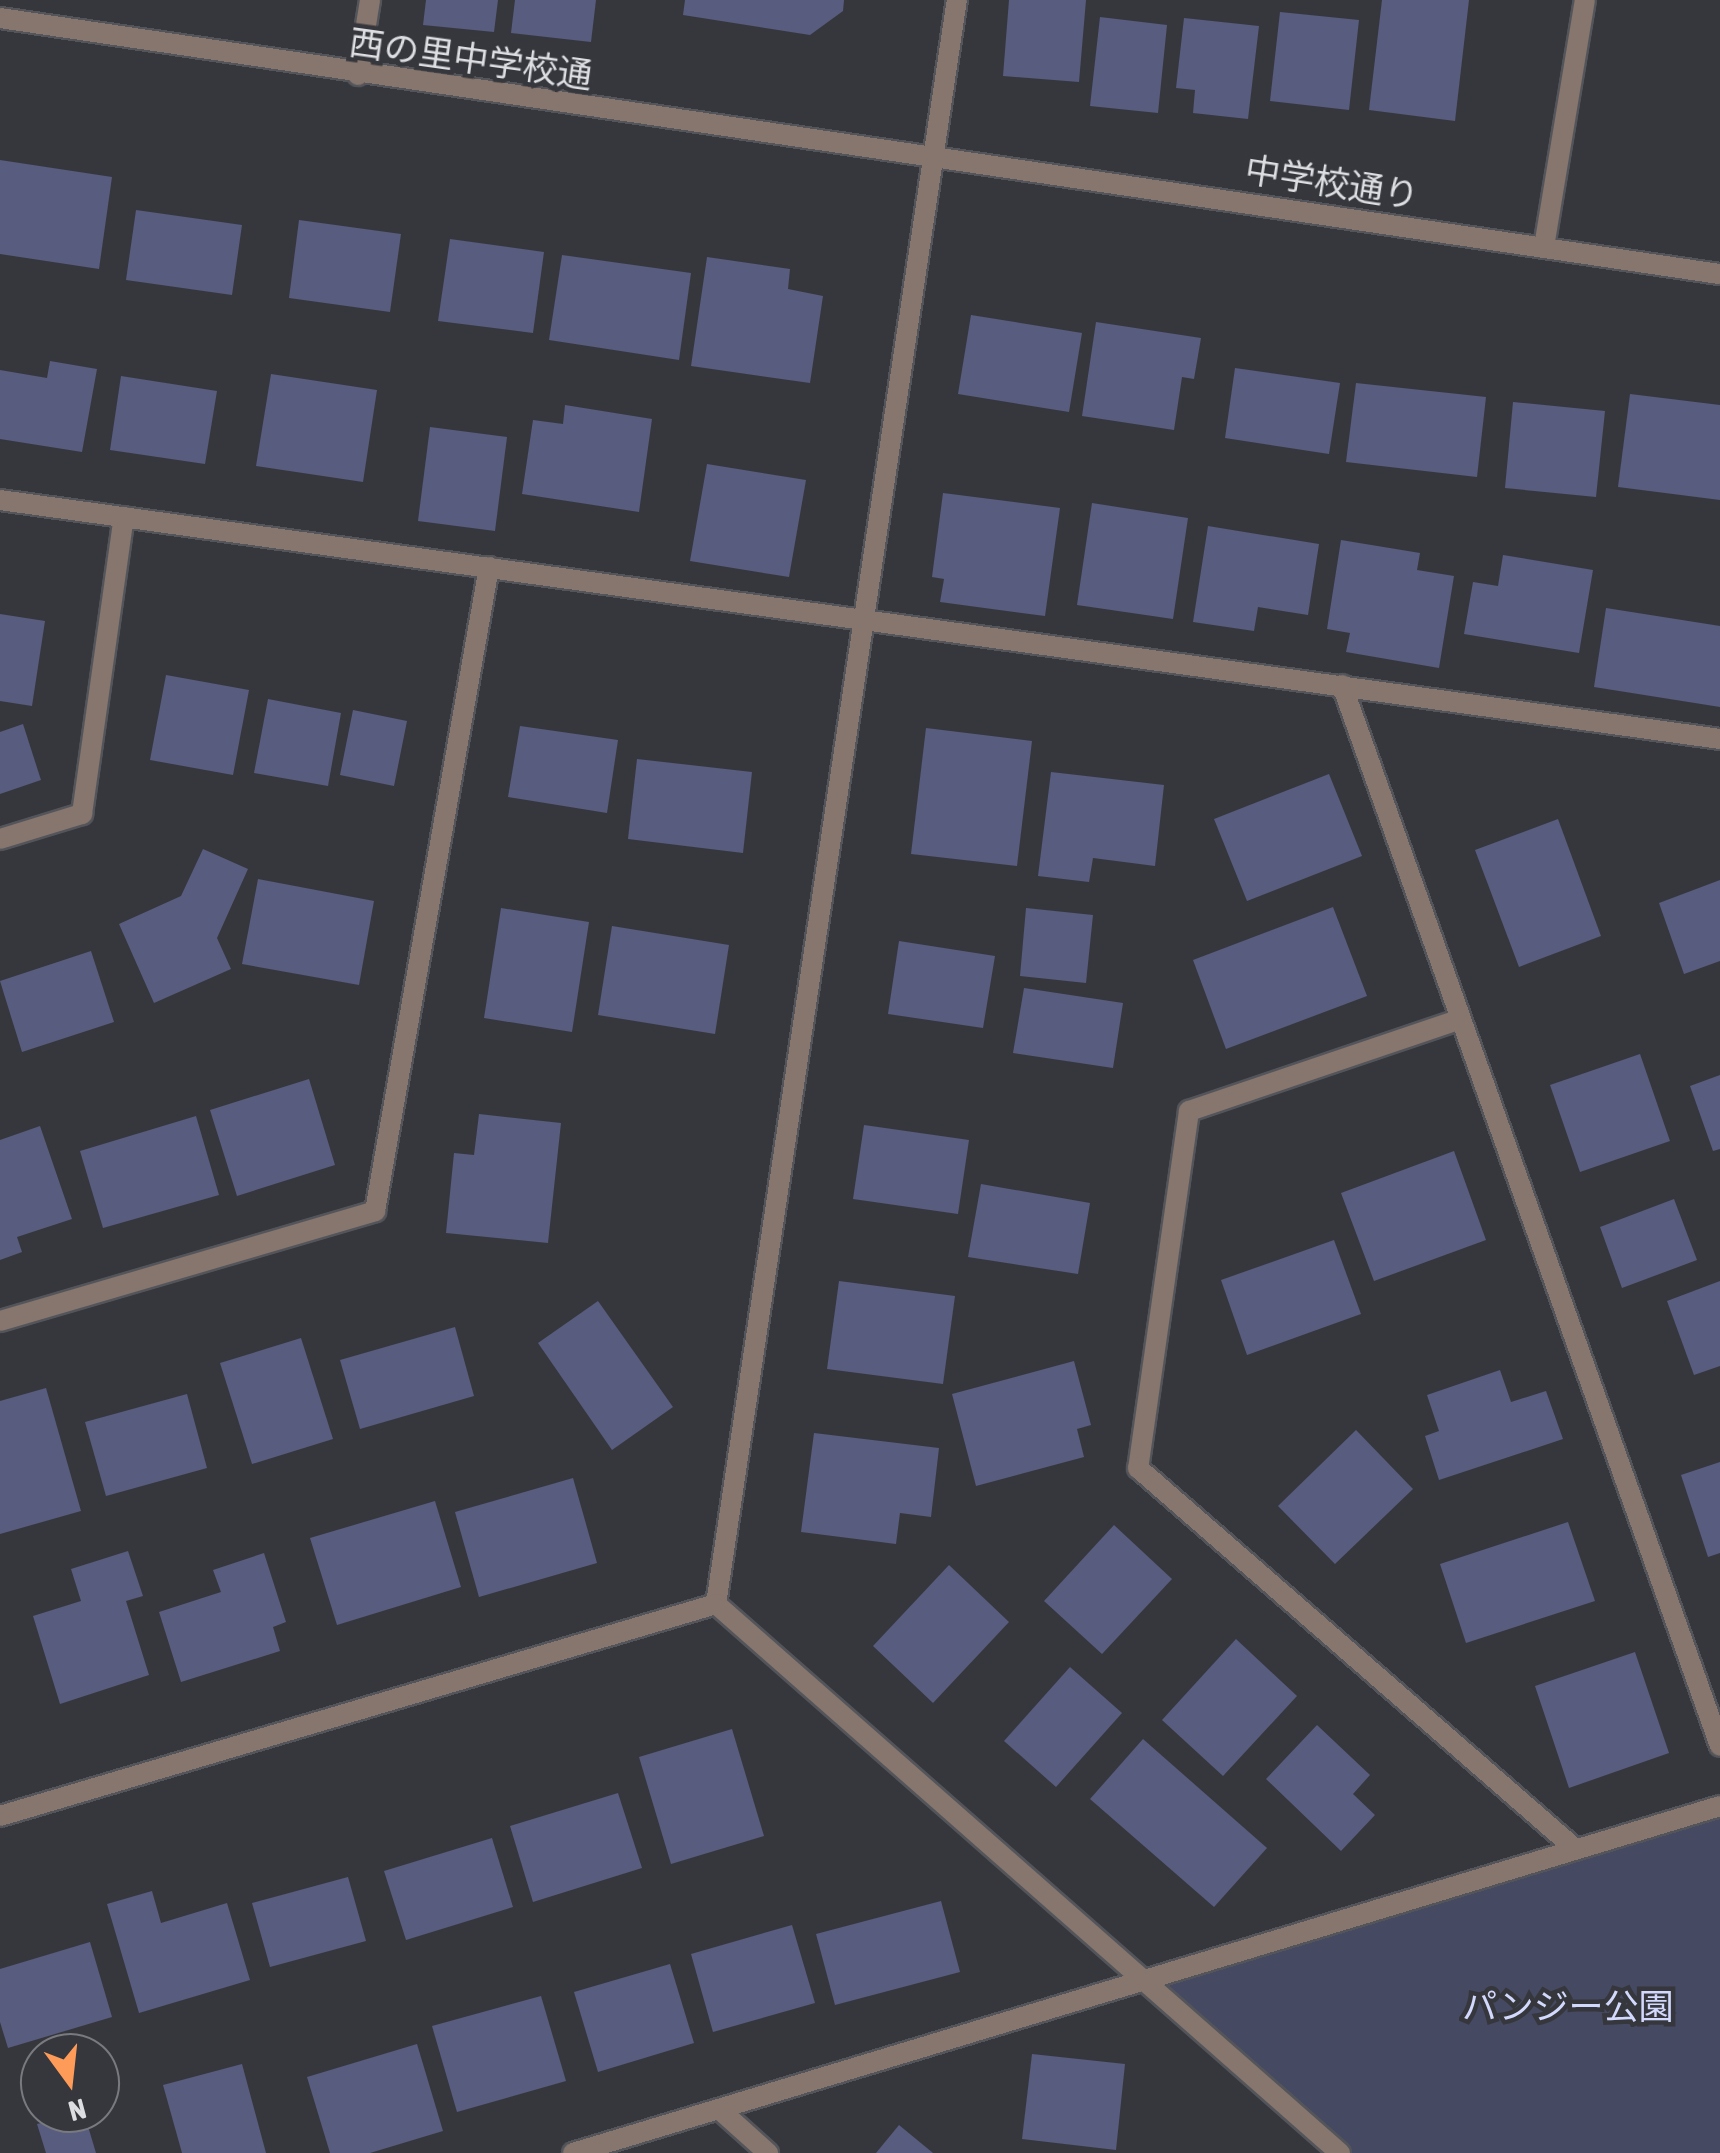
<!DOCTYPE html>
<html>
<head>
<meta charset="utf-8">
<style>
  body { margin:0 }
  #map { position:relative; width:1720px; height:2153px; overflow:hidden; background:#36373d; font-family:"Asap Condensed","Noto Sans JP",sans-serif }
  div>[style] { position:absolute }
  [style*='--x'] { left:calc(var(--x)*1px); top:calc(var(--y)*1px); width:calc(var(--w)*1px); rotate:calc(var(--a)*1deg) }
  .green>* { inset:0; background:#454961 }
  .building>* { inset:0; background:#585c7e }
  .roads { filter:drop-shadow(2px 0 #54555b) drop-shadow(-2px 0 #54555b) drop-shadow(0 2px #54555b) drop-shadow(0 -2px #54555b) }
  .minor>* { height:20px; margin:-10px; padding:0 10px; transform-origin:10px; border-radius:10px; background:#86766d }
  .tertiary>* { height:20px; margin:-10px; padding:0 10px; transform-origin:10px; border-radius:10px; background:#86766d }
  span { translate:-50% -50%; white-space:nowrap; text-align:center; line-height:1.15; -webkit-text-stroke:9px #36373d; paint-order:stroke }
  .street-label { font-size:35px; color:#dddee2 }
  .park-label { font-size:35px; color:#d3d9fd }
  .north { position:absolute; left:20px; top:2033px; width:100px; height:100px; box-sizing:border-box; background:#36373d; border:2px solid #797a7f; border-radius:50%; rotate:165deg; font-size:28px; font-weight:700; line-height:40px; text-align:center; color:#dddee2 }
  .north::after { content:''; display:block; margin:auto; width:35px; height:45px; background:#fe9b58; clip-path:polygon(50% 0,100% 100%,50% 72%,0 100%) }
</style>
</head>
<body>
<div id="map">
  <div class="green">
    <div style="clip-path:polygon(1720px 1806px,1720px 2153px,1340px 2153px,1142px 1977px)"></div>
  </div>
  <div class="building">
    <div style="clip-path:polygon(426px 0,498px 0,494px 32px,423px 25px)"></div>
    <div style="clip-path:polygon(515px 0,596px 0,591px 42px,511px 33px)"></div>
    <div style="clip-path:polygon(685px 0,844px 0,843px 11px,810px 35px,683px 15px)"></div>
    <div style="clip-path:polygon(1009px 0,1086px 0,1079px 82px,1003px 76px)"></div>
    <div style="clip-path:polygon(1382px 0,1469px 0,1455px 121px,1369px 110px)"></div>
    <div style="clip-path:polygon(1280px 12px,1359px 20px,1349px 110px,1270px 101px)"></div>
    <div style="clip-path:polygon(1100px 17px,1167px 25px,1158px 113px,1090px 106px)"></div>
    <div style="clip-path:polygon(1184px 18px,1259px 26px,1248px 119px,1193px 113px,1195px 90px,1176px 88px)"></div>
    <div style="clip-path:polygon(0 160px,112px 177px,99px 269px,0 254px)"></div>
    <div style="clip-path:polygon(136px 210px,242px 225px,232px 295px,126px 280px)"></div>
    <div style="clip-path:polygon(299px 220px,401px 234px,390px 312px,289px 298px)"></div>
    <div style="clip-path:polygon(450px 239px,544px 252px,533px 333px,438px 321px)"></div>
    <div style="clip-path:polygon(562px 255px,691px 273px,679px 360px,549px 340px)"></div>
    <div style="clip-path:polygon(707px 257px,790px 269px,788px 289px,823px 296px,810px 383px,691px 366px)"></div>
    <div style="clip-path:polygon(971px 315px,1082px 333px,1069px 412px,958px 394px)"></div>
    <div style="clip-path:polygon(1096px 322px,1201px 338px,1194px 379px,1182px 377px,1174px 430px,1082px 416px)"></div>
    <div style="clip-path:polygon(50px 361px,97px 369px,82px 452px,0 439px,0 370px,47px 378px)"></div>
    <div style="clip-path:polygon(1235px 368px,1340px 383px,1329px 454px,1225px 438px)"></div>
    <div style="clip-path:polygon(271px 374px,377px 390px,363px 482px,256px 466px)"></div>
    <div style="clip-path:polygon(121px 376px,217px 391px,205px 464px,110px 450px)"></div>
    <div style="clip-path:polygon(1356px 383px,1486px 397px,1477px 477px,1346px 462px)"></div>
    <div style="clip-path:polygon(1630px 394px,1720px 405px,1720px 500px,1618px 487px)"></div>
    <div style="clip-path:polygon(1513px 402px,1605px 411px,1596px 497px,1505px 488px)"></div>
    <div style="clip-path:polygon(565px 405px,652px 419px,639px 512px,522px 494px,533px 420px,563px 424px)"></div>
    <div style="clip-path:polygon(430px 427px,507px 437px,495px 531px,418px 521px)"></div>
    <div style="clip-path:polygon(707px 464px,806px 480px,789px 577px,690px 561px)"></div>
    <div style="clip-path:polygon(943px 493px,1060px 508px,1045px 616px,940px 602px,944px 579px,932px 577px)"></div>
    <div style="clip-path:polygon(1092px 503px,1188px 518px,1173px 619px,1077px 605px)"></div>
    <div style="clip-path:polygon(1208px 526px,1319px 544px,1308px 615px,1258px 607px,1254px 631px,1193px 622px)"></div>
    <div style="clip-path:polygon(1341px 540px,1420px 553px,1417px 570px,1454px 576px,1439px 668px,1346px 652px,1350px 633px,1327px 629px)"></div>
    <div style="clip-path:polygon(1503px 555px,1593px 570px,1579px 653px,1464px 634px,1473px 582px,1498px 586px)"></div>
    <div style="clip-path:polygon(1606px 608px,1720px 626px,1720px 707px,1594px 687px)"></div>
    <div style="clip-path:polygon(0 614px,45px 621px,32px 706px,0 701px)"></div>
    <div style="clip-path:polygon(166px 675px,249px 690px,233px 775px,150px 760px)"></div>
    <div style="clip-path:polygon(268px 699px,341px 713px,328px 786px,254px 773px)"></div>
    <div style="clip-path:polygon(353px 710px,407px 721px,394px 786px,340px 775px)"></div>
    <div style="clip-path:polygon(23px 724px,41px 780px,0 794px,0 732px)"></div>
    <div style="clip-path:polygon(520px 726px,618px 740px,607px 813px,508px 797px)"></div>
    <div style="clip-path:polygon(926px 728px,1032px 741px,1017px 866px,911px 854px)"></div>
    <div style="clip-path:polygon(637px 759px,752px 772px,743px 853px,628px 839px)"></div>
    <div style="clip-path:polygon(1051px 772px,1164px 785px,1155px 866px,1093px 858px,1089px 882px,1038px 876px)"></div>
    <div style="clip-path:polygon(1329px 774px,1362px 856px,1247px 901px,1214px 819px)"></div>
    <div style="clip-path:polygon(1558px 819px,1601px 936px,1519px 967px,1475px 850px)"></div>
    <div style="clip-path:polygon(203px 849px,248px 869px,217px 938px,231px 969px,154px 1003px,119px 924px,181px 896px)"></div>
    <div style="clip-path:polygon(258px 879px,374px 901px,359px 985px,242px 964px)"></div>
    <div style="clip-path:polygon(1720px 880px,1720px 961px,1684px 974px,1659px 903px)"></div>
    <div style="clip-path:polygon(1333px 907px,1367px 996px,1226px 1049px,1193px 960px)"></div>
    <div style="clip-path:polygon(501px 908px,589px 922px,572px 1032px,484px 1018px)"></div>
    <div style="clip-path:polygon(1026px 908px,1093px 915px,1086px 983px,1020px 976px)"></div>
    <div style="clip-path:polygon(612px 926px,729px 945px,715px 1034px,598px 1015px)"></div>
    <div style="clip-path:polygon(899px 941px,995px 956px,983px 1028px,888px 1014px)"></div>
    <div style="clip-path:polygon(91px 951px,114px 1022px,22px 1052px,0 981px)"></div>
    <div style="clip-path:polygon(1024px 988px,1123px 1003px,1113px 1068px,1013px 1053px)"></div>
    <div style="clip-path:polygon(1640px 1054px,1670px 1141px,1580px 1172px,1550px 1085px)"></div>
    <div style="clip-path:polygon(1720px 1075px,1720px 1149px,1713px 1151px,1690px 1086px)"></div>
    <div style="clip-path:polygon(309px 1079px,335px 1165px,237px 1196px,210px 1110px)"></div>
    <div style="clip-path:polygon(479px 1114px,561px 1123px,548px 1243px,446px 1233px,454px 1153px,474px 1155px)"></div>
    <div style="clip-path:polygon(196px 1116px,219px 1195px,103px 1228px,80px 1151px)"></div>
    <div style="clip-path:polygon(864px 1125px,969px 1140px,958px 1214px,853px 1199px)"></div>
    <div style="clip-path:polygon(40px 1126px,72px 1219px,17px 1237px,22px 1252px,0 1260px,0 1140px)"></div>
    <div style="clip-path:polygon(1454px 1151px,1486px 1240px,1374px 1281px,1341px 1193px)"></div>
    <div style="clip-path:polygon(981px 1184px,1090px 1203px,1078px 1274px,968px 1257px)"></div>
    <div style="clip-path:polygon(1674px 1199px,1697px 1260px,1622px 1288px,1600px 1227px)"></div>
    <div style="clip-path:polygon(1334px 1240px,1361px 1314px,1247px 1355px,1221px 1280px)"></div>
    <div style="clip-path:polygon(839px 1281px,955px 1296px,943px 1384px,827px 1369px)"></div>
    <div style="clip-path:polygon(1720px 1281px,1720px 1366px,1694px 1375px,1667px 1301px)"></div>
    <div style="clip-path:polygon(598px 1301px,673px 1407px,612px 1450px,538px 1343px)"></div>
    <div style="clip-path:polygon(455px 1327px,474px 1396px,360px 1429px,340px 1360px)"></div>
    <div style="clip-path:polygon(301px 1338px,333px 1439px,252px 1464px,220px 1363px)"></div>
    <div style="clip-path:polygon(1074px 1361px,1091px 1425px,1077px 1429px,1084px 1457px,976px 1486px,952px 1394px)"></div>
    <div style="clip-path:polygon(1500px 1370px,1511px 1402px,1546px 1391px,1563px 1439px,1439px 1480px,1425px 1436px,1439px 1431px,1427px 1395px)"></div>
    <div style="clip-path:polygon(46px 1388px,81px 1511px,0 1534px,0 1401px)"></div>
    <div style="clip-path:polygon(187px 1394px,207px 1468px,106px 1496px,85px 1422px)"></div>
    <div style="clip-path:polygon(1356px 1430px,1413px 1489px,1335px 1564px,1278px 1506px)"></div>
    <div style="clip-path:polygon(814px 1433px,939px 1448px,931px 1517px,900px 1513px,896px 1544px,801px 1532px)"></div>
    <div style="clip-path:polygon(1720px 1462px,1720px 1553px,1708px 1557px,1681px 1475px)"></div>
    <div style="clip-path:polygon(573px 1478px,597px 1563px,479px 1597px,455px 1512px)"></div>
    <div style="clip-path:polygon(435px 1501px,461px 1587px,337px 1625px,310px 1538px)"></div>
    <div style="clip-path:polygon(1568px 1522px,1595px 1601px,1466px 1643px,1440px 1564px)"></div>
    <div style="clip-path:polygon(1114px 1525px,1172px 1579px,1102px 1654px,1044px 1601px)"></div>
    <div style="clip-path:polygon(128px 1551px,143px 1596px,126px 1601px,149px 1675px,60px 1704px,33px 1616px,81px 1601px,71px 1569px)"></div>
    <div style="clip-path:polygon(264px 1553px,286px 1622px,273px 1627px,280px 1651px,181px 1682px,159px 1612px,221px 1592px,213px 1570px)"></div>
    <div style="clip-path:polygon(949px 1565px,1009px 1622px,933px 1703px,873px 1646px)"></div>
    <div style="clip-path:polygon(1236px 1639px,1297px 1696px,1223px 1776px,1162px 1720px)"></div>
    <div style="clip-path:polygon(1635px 1652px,1669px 1753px,1569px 1788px,1535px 1686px)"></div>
    <div style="clip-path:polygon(1070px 1667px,1122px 1713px,1056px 1787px,1004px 1741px)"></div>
    <div style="clip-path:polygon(1317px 1725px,1370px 1775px,1353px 1794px,1375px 1815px,1341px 1851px,1266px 1779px)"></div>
    <div style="clip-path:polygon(732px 1729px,764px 1836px,671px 1864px,639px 1757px)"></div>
    <div style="clip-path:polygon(1143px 1739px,1267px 1848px,1214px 1907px,1090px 1799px)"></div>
    <div style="clip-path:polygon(618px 1793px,642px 1868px,533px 1902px,510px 1826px)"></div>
    <div style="clip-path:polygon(492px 1838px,513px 1907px,406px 1940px,384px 1871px)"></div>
    <div style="clip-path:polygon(348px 1877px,366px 1941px,270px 1967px,252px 1903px)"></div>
    <div style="clip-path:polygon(152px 1891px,161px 1923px,227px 1903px,250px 1980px,139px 2013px,107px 1904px)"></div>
    <div style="clip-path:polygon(941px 1901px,960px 1972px,835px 2005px,816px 1934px)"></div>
    <div style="clip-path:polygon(792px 1925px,815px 2003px,713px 2032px,691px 1954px)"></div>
    <div style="clip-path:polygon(90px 1942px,112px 2017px,8px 2048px,0 2022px,0 1969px)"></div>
    <div style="clip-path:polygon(670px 1964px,694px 2043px,598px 2072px,574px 1992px)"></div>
    <div style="clip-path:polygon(541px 1996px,566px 2081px,457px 2112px,432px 2026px)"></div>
    <div style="clip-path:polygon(417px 2044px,443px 2131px,370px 2153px,330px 2153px,307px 2077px)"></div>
    <div style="clip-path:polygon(1032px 2054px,1125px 2064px,1116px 2150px,1022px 2139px)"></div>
    <div style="clip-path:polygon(242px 2064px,266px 2153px,182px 2153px,163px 2085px)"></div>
    <div style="clip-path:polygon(84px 2113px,96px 2153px,46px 2153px,37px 2124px)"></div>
    <div style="clip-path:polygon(899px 2125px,933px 2153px,876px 2153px)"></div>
  </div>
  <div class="roads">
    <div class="minor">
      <div style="--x:358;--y:75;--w:76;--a:-80.9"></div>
      <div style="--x:1544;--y:247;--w:250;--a:-80.6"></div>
      <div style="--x:0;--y:500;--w:1737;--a:7.91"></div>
      <div style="--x:1342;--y:685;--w:1126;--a:70.39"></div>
      <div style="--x:0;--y:839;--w:86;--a:-17"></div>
      <div style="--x:82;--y:814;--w:300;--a:-82"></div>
      <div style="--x:1458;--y:1020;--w:284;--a:161.3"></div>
      <div style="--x:1189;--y:1111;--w:361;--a:98.1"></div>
      <div style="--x:1138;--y:1468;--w:577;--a:41.06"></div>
      <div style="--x:0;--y:1321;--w:391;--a:-16.3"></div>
      <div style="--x:375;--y:1211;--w:654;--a:-79.96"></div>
      <div style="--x:716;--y:1604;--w:1622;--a:-81.46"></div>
      <div style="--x:716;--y:1604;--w:831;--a:41.34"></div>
      <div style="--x:0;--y:1816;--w:747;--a:-16.49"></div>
      <div style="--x:719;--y:2109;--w:66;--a:41.9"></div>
      <div style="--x:573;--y:2153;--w:1198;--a:-16.83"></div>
    </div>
    <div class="tertiary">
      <div style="--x:0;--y:18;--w:1739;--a:8.47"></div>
    </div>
  </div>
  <div class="street-label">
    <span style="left:471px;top:58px;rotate:8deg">西の里中学校通</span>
    <span style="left:1332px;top:182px;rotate:9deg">中学校通り</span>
  </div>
  <div class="park-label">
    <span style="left:1568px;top:2006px">パンジー公園</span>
  </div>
  <div class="north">N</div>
</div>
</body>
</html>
